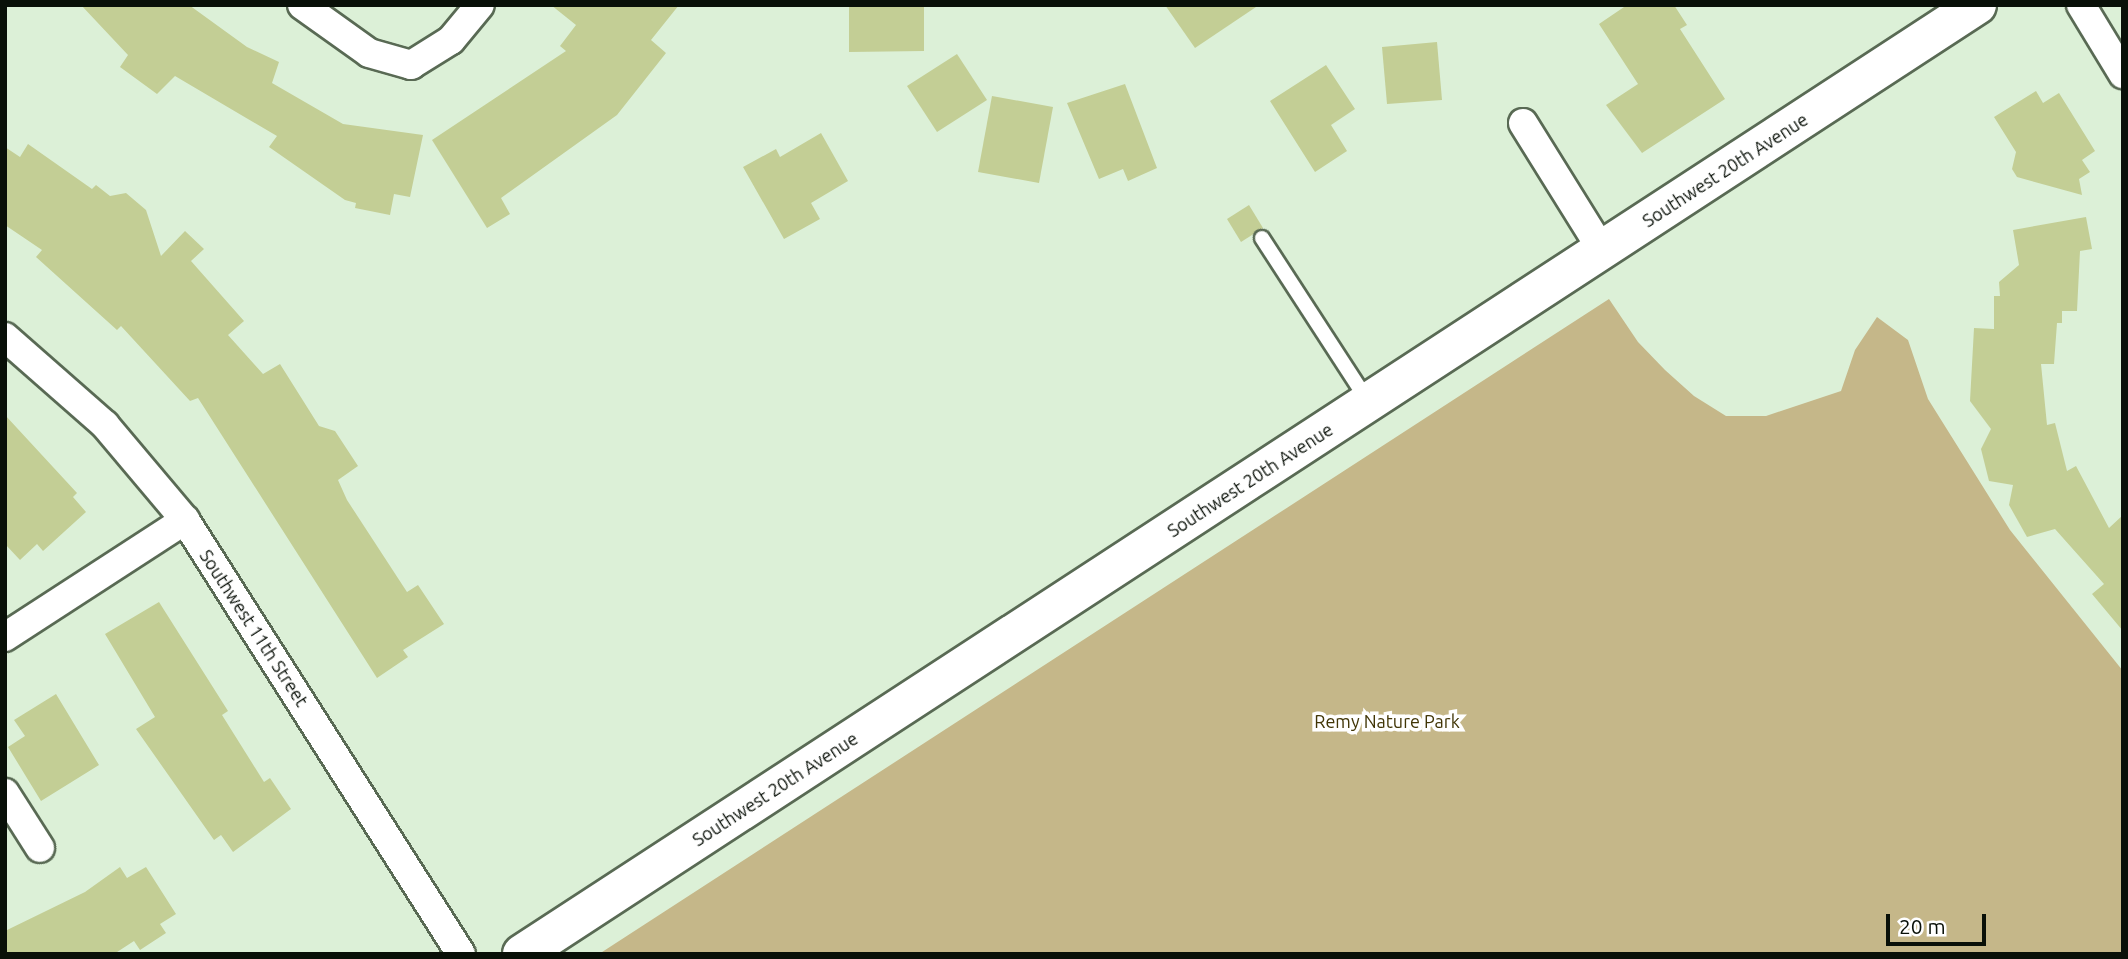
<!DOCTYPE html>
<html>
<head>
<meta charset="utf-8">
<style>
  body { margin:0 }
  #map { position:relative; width:2128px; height:959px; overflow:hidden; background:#dcf0d7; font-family:Ubuntu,sans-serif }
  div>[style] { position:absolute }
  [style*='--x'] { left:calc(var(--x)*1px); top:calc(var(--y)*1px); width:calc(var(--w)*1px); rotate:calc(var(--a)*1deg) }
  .green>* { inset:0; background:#c5b789 }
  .building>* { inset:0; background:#c3ce95 }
  .roads { filter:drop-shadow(2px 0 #596a54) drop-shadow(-2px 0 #596a54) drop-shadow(0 2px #596a54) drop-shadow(0 -2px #596a54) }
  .lane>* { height:14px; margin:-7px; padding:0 7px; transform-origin:7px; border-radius:7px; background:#fff }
  .street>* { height:28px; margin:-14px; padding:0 14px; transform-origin:14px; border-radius:14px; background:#fff }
  .secondary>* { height:38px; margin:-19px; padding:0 19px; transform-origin:19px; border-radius:19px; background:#fff }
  span { translate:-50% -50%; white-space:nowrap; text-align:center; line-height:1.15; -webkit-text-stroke:7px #fff; paint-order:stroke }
  .street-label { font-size:18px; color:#091008 }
  .park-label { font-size:18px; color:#413506 }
  .frame { position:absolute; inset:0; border:7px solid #091008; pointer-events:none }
  .scale { position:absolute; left:1886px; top:914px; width:100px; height:32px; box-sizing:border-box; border:4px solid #091008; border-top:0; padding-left:9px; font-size:21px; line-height:24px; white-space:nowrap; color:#091008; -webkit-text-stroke:5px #fff; paint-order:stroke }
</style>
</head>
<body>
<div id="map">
  <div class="green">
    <div style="clip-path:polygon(1609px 299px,1638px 342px,1665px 370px,1694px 396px,1726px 416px,1766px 416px,1841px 391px,1855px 350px,1877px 317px,1908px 340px,1928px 399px,2010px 530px,2123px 671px,2123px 954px,599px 954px)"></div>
  </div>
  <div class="building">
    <div style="clip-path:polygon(81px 5px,189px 5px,247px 47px,279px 62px,272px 83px,343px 124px,423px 135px,410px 197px,394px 194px,390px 215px,355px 208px,356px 203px,345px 200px,269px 147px,277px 136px,175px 76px,157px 94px,120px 67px,128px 55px)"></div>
    <div style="clip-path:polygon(551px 5px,679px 5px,651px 40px,666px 53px,617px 115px,501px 198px,510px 214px,487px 228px,432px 140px,566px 51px,560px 46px,576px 25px)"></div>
    <div style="clip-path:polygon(849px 5px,924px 5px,924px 51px,849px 52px)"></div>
    <div style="clip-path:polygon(1165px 5px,1259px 5px,1195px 48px)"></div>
    <div style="clip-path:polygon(1627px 5px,1674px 5px,1687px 25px,1680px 29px,1725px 99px,1642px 153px,1606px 105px,1638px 84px,1599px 24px)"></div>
    <div style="clip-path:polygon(1437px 42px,1442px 100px,1387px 104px,1382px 47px)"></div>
    <div style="clip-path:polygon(957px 54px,987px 100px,937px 132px,907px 86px)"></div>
    <div style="clip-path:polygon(1326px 65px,1355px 109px,1331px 125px,1347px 151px,1315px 172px,1270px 101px)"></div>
    <div style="clip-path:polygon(1125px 84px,1157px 168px,1128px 181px,1123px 169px,1099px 179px,1067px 103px)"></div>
    <div style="clip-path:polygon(2036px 91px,2043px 103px,2059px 93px,2095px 151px,2082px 160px,2090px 172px,2079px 179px,2082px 195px,2017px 177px,2012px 169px,2016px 152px,1994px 117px)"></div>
    <div style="clip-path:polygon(992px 96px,1053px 107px,1039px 183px,978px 172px)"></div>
    <div style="clip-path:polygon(821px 133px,848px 181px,811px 203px,820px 219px,784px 239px,743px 167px,776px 149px,780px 157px)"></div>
    <div style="clip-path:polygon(28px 144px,92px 189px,96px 185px,110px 196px,126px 193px,146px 210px,161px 256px,185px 231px,204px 249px,191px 261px,244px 321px,228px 335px,263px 374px,280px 364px,319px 426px,335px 431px,358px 466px,338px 480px,347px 500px,407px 592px,418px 585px,444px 624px,403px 650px,408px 657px,377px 678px,198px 398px,190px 401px,121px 326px,117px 330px,36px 257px,42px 250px,5px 225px,5px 147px,20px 157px)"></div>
    <div style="clip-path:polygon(1249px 205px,1263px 228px,1241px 242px,1227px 219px)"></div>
    <div style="clip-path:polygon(2086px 217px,2092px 249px,2080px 251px,2077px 311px,2062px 311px,2062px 323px,2057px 323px,2054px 364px,2041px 364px,2047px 425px,2055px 423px,2067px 471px,2076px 466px,2109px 528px,2123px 515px,2123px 631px,2092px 594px,2104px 584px,2055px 529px,2027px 537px,2009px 505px,2013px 485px,1989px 481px,1981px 449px,1991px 429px,1970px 401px,1974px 328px,1994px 329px,1994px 296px,2000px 296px,1999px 282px,2019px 265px,2013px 230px)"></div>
    <div style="clip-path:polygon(5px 415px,77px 493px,73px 497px,86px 512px,43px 551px,37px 544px,20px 560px,5px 544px)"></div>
    <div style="clip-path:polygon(159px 602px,228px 711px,222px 715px,264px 782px,270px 778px,291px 809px,233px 852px,221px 835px,214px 840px,136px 729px,155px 717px,105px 634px)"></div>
    <div style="clip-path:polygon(56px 694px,99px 765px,41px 801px,8px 747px,25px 736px,14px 720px)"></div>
    <div style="clip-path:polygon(120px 867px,127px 878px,146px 867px,176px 914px,160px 924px,166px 933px,140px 950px,134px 941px,114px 954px,5px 954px,5px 931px,85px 892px)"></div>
  </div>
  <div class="roads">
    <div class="lane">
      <div style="--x:1262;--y:238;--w:194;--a:57"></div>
    </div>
    <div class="street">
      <div style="--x:302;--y:5;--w:82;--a:35.6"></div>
      <div style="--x:369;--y:53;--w:44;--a:15.9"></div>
      <div style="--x:411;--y:65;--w:47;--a:-32"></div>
      <div style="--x:451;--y:40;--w:45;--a:-50.4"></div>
      <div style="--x:2081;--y:5;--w:81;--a:58.7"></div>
      <div style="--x:1523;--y:123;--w:150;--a:58.1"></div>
      <div style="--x:5;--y:337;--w:133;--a:41.3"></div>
      <div style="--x:105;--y:425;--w:124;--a:49.9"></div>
      <div style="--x:185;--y:520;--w:514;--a:57.55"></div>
      <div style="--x:5;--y:637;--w:215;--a:-33"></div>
      <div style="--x:5;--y:793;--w:65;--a:57.5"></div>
    </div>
    <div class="secondary">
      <div style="--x:522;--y:954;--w:1737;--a:-33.11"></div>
    </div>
  </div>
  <div class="street-label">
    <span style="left:1725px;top:170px;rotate:-33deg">Southwest 20th Avenue</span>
    <span style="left:1250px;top:480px;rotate:-33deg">Southwest 20th Avenue</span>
    <span style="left:254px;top:628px;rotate:57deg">Southwest 11th Street</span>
    <span style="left:775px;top:789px;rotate:-33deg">Southwest 20th Avenue</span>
  </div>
  <div class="park-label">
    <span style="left:1387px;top:721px">Remy Nature Park</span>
  </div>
  <div class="frame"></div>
  <div class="scale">20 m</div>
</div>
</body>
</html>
